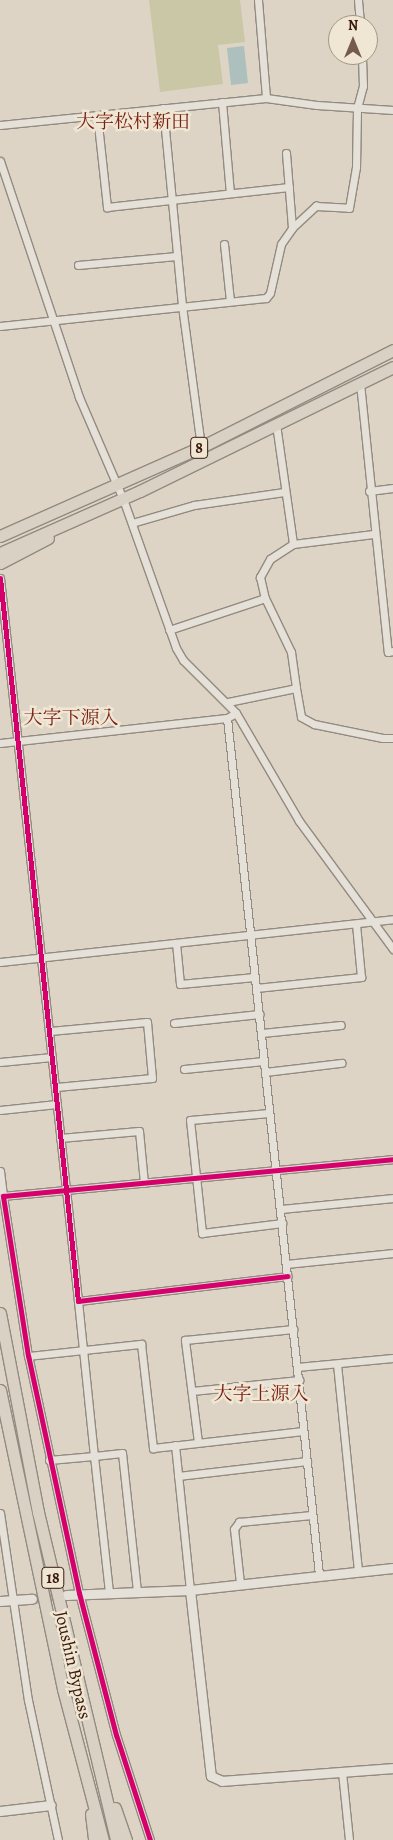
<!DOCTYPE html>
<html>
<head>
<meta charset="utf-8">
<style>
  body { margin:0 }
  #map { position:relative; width:393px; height:1840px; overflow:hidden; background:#ddd4c5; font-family:Alegreya,"Noto Serif JP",serif }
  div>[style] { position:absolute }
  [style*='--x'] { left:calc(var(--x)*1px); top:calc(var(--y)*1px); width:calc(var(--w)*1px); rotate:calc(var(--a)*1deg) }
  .green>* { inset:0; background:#cac7a6 }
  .water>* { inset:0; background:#aec0bd }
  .tertiary-tunnel>* { height:9px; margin-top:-4.5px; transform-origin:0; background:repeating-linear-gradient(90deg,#bdafa0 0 9px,transparent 0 13.5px) }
  .roads { filter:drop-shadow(1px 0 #938a80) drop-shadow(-1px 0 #938a80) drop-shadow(0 1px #938a80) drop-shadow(0 -1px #938a80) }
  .minor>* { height:7px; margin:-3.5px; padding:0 3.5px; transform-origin:3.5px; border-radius:3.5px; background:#e5e1d9 }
  .tertiary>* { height:9px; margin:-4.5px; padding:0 4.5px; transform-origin:4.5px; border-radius:4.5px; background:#e5e1d9 }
  .trunk>* { height:11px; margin:-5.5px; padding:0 5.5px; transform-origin:5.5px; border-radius:5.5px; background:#d9d1c4 }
  .cycleway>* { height:5px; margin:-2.5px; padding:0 2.5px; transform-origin:2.5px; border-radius:2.5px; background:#d6006c }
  span { translate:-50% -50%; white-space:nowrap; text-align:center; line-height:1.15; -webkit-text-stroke:5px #efe6d3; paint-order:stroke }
  .shield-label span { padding:1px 4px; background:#efe6d3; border:1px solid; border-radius:4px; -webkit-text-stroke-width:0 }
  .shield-label { font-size:16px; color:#3b1a0c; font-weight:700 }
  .street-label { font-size:18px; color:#3b1a0c }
  .neighbourhood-label { font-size:19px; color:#7a1f14 }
  .north { position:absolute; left:328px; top:15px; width:50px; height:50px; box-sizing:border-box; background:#efe6d3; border:1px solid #a79483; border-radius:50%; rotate:0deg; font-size:14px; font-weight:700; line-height:20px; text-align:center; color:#3b1a0c }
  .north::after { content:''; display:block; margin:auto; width:18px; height:22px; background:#745b4d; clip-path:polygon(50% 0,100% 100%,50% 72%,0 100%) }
</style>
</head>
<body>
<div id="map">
  <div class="green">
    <div style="clip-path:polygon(149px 0,240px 0,245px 42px,218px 45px,223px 84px,160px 92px)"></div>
  </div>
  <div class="water">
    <div style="clip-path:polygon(244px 46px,248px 83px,231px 85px,227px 48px)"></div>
  </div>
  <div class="tertiary-tunnel">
    <div style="--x:32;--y:1599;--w:32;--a:-7"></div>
  </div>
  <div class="roads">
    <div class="minor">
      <div style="--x:258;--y:0;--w:98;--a:85.3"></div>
      <div style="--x:358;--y:0;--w:25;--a:85"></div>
      <div style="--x:222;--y:102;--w:91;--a:85"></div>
      <div style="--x:163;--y:108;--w:199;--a:84.5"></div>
      <div style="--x:182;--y:306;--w:142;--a:82.3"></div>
      <div style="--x:97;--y:115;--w:93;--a:83.8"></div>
      <div style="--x:107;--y:207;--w:183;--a:-6.3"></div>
      <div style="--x:0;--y:125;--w:267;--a:-5.8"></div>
      <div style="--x:266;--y:98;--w:51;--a:7.8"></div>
      <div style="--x:317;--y:105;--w:76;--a:3.8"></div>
      <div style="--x:286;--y:153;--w:75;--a:85.4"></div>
      <div style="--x:0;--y:161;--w:249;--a:71.5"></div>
      <div style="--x:79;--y:397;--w:111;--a:66.7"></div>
      <div style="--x:123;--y:499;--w:158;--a:70.4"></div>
      <div style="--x:176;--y:648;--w:14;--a:60"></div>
      <div style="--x:183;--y:660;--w:75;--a:45"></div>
      <div style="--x:236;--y:713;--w:125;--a:59.7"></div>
      <div style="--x:299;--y:821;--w:159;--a:53.7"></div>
      <div style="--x:224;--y:244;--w:57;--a:84"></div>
      <div style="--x:78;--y:265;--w:99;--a:-5.2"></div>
      <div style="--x:0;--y:326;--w:267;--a:-6"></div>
      <div style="--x:266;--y:298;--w:6;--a:-51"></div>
      <div style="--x:270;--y:293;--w:50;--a:-77.3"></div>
      <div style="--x:281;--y:244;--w:19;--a:-55"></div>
      <div style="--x:292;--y:228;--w:33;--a:-43"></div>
      <div style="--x:316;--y:206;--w:33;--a:3"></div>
      <div style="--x:349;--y:208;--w:42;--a:-80.3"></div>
      <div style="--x:356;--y:167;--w:59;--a:-89"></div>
      <div style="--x:357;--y:108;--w:23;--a:-75"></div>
      <div style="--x:363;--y:86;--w:31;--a:-92"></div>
      <div style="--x:360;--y:383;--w:270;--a:84.1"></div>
      <div style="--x:388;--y:652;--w:5;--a:-11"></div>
      <div style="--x:276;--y:424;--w:121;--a:81.9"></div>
      <div style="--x:293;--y:544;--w:81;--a:-7.1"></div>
      <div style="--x:369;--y:491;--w:24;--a:-7"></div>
      <div style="--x:132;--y:523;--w:65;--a:-16.2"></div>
      <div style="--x:194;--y:505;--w:91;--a:-8.2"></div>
      <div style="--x:293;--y:544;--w:27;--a:147"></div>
      <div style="--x:270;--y:559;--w:21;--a:119"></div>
      <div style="--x:260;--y:577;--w:22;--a:77"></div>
      <div style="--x:265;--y:598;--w:60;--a:64.3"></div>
      <div style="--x:291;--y:652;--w:36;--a:82"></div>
      <div style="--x:0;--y:578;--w:727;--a:83.84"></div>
      <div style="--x:78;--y:1301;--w:211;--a:-6.8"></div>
      <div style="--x:169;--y:630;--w:101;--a:-18.4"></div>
      <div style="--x:228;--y:702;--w:69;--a:-11.6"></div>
      <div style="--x:296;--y:688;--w:29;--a:80"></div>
      <div style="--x:301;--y:717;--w:15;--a:28"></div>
      <div style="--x:314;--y:724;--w:70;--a:11.5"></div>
      <div style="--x:383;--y:738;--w:10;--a:0"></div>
      <div style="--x:227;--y:718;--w:862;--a:83.87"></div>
      <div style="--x:0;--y:743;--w:228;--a:-6.3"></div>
      <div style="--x:227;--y:718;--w:10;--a:-29"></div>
      <div style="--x:176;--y:943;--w:41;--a:84.4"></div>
      <div style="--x:180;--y:984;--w:75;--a:-5.3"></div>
      <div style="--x:0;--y:962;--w:395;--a:-6.2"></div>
      <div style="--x:256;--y:988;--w:106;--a:-6"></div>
      <div style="--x:361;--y:977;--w:53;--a:-95.4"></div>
      <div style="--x:174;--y:1023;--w:86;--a:-6"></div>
      <div style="--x:50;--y:1031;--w:97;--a:-5.3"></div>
      <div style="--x:147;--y:1022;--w:56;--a:84.9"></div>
      <div style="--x:152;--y:1078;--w:96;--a:174.6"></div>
      <div style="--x:262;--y:1033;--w:79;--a:-5.8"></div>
      <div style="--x:0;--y:1062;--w:52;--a:-5.5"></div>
      <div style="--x:184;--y:1069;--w:80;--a:-5.7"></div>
      <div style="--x:265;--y:1072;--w:77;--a:-6.8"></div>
      <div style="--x:0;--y:1110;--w:57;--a:-6"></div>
      <div style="--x:269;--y:1113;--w:79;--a:174.9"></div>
      <div style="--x:190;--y:1120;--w:114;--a:83.9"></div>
      <div style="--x:202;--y:1233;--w:81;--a:-7.1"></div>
      <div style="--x:60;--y:1138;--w:79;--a:-5.1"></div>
      <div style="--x:139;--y:1131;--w:52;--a:84.5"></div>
      <div style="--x:0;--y:1171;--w:25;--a:83"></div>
      <div style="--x:281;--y:1209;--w:113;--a:-5.6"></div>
      <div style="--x:286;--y:1264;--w:108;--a:-5.9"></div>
      <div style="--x:28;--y:1356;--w:114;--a:-6.1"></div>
      <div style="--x:141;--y:1344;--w:105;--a:83.4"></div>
      <div style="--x:153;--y:1448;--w:151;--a:-6.5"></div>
      <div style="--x:337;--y:1364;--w:208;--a:84.2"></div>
      <div style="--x:297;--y:1367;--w:96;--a:-5.4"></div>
      <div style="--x:192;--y:1391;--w:108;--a:-5.9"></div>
      <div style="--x:198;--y:1442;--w:103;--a:-97.3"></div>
      <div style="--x:185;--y:1340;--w:109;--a:-5.8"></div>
      <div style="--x:175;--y:1445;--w:146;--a:84.1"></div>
      <div style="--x:49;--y:1460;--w:45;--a:-5.1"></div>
      <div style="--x:94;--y:1456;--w:156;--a:-95.9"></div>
      <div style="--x:178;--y:1476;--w:130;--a:-6.6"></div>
      <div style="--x:0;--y:1513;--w:189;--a:81.5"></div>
      <div style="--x:28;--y:1700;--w:143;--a:77.9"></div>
      <div style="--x:240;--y:1583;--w:54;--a:-96.3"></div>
      <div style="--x:234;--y:1529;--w:9;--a:-54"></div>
      <div style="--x:239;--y:1522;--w:73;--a:-5.5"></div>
      <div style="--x:109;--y:1592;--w:137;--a:-96.3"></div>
      <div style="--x:94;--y:1456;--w:28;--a:-6"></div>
      <div style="--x:122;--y:1453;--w:139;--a:83.8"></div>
      <div style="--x:342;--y:1772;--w:68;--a:84.1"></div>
      <div style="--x:150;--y:1840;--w:110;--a:-107.9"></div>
      <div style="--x:116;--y:1735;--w:147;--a:-104.6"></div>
      <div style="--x:79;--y:1593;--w:242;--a:-102.1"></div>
      <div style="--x:28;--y:1356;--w:162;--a:-98.9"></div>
      <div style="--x:3;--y:1196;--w:392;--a:-5.4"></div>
    </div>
    <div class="tertiary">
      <div style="--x:190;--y:1590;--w:187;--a:83.6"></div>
      <div style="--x:211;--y:1776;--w:12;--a:24"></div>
      <div style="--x:222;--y:1781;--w:171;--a:-4.3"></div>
      <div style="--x:66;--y:1595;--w:124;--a:-2.3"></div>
      <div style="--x:190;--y:1590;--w:204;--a:-6.2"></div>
      <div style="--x:0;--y:1601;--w:32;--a:-4"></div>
      <div style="--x:0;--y:1811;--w:51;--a:-6.7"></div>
    </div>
    <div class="trunk">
      <div style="--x:0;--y:536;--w:220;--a:-23.9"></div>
      <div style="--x:201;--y:447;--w:215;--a:-26.8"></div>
      <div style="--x:0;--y:553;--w:153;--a:-23.9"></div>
      <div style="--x:140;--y:491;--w:282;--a:-26.1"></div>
      <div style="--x:0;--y:563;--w:54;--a:-27.5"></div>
      <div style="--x:0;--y:1313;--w:203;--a:79.2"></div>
      <div style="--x:38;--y:1512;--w:337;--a:76.6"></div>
      <div style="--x:0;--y:1390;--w:306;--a:78.1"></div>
      <div style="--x:63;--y:1689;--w:156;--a:75.2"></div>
      <div style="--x:115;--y:1808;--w:34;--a:71"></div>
      <div style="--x:91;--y:1814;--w:26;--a:83"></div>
    </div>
  </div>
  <div class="cycleway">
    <div style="--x:0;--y:578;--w:727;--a:83.84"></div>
    <div style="--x:78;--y:1301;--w:211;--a:-6.8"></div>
    <div style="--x:150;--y:1840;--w:110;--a:-107.9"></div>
    <div style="--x:116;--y:1735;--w:147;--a:-104.6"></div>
    <div style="--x:79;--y:1593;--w:242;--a:-102.1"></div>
    <div style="--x:28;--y:1356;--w:162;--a:-98.9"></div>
    <div style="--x:3;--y:1196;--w:392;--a:-5.4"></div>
  </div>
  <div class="shield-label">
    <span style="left:199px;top:448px">8</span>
    <span style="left:53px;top:1578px">18</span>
  </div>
  <div class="street-label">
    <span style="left:73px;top:1665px;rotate:77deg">Joushin Bypass</span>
  </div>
  <div class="neighbourhood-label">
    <span style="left:133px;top:123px">大字松村新田</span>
    <span style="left:71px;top:719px">大字下源入</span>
    <span style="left:261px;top:1395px">大字上源入</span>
  </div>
  <div class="north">N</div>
</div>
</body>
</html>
